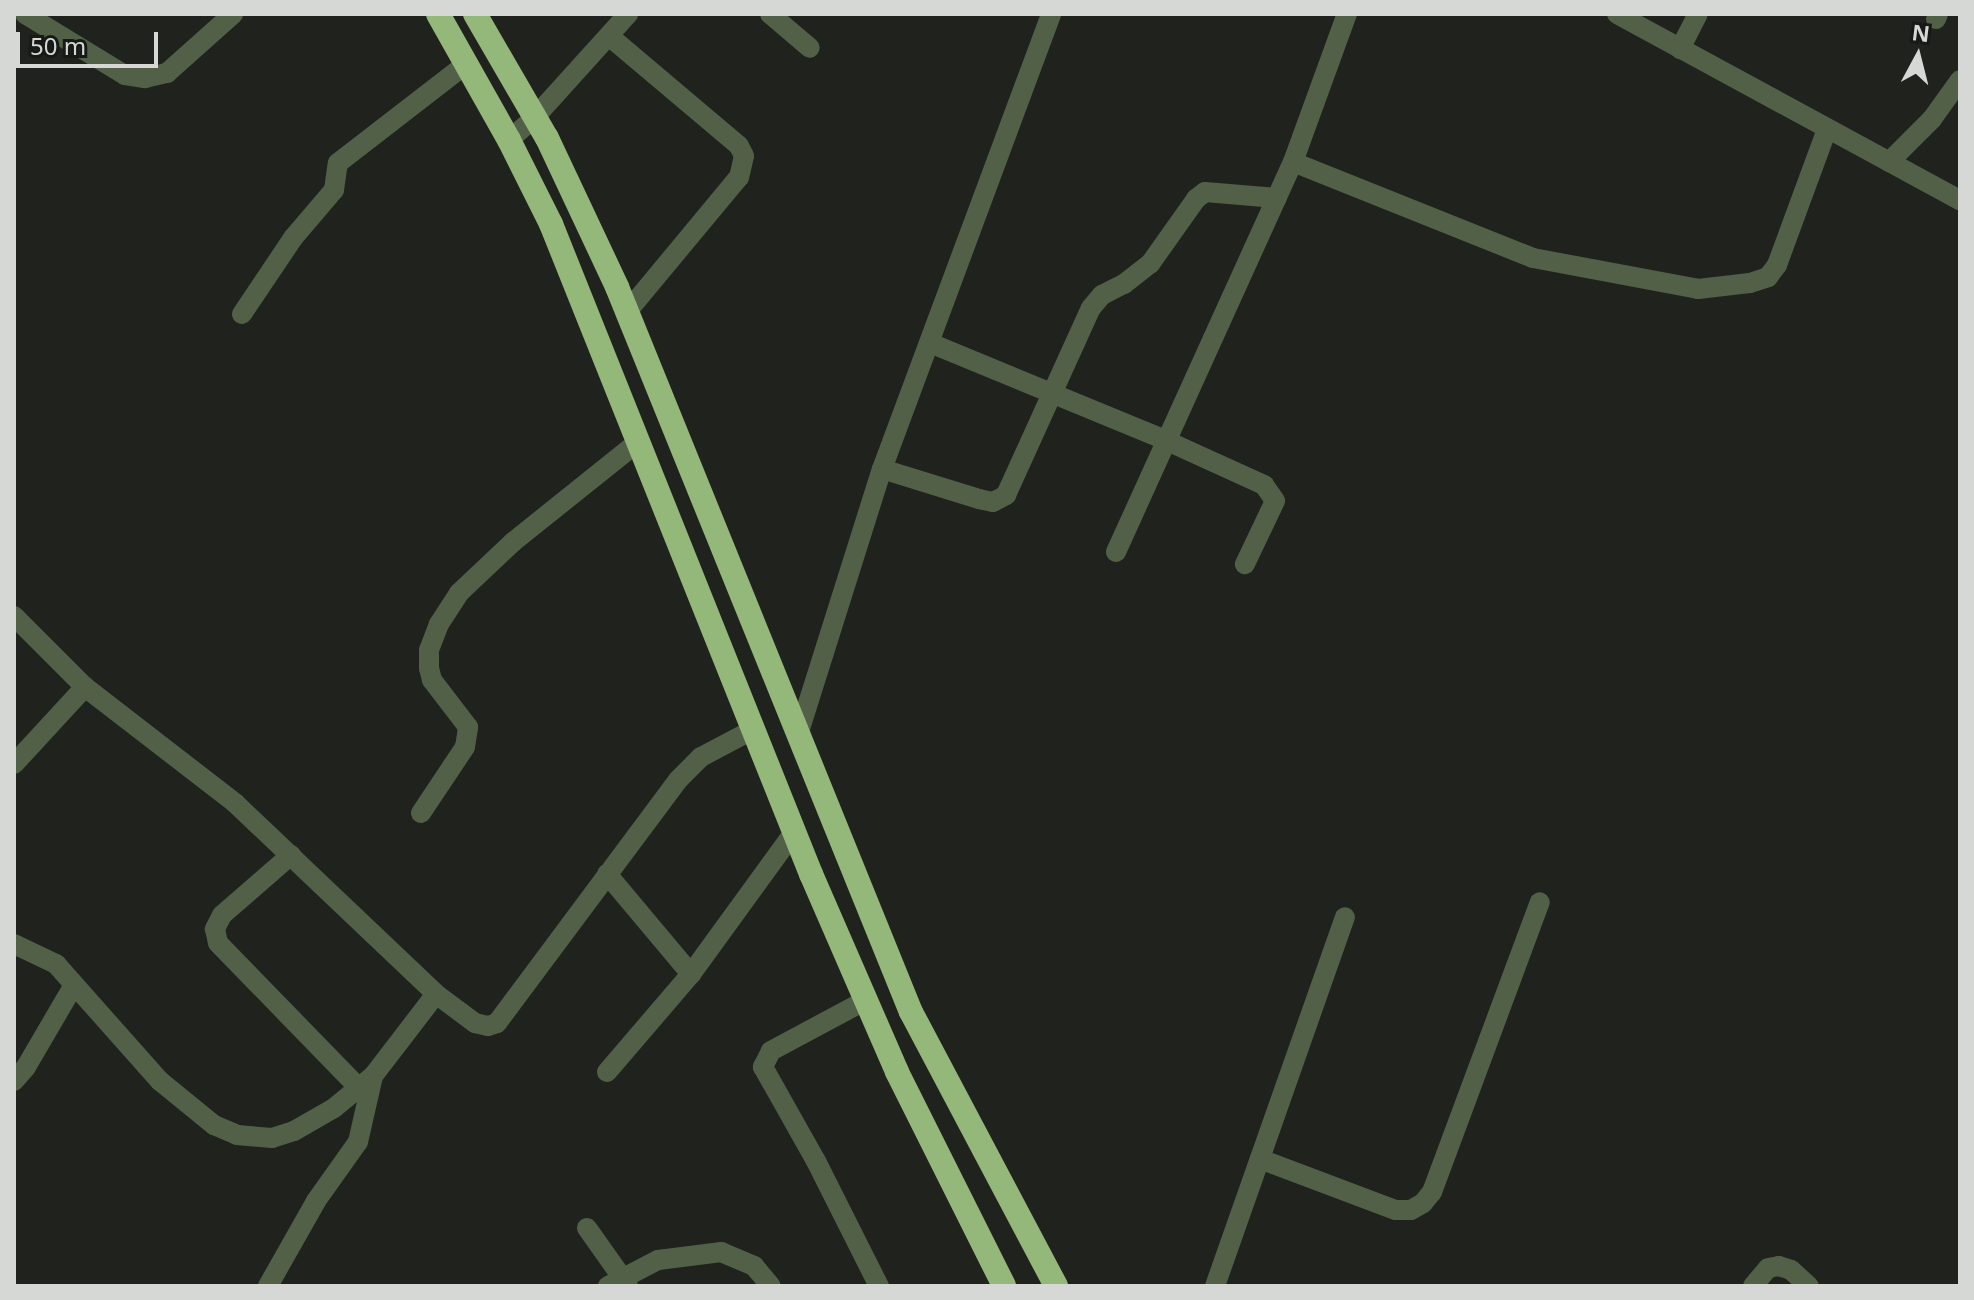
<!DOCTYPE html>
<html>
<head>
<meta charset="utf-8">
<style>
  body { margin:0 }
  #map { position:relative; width:1974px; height:1300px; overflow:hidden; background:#20221e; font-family:"Noto Sans",sans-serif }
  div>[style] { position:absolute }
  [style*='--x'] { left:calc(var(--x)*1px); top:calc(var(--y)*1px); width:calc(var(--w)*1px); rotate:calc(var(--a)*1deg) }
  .minor>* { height:20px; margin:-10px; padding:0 10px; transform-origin:10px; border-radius:10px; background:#526047 }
  .highway>* { height:24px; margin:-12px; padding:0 12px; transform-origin:12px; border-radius:12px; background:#94b77a }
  span { translate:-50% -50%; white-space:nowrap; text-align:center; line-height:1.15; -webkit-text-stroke:6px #161915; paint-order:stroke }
  .frame { position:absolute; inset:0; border:16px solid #d6d8d5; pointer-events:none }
  .north { position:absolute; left:1878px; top:16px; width:80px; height:80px; -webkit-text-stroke:6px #161915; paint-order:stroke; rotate:7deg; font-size:22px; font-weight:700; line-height:32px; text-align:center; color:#d6d8d5 }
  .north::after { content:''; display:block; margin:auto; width:28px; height:36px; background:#d6d8d5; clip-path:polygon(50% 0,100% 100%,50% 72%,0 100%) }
  .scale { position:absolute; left:16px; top:32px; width:142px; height:36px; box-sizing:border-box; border:4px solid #d6d8d5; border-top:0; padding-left:10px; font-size:24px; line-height:28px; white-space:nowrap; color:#d6d8d5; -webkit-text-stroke:6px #161915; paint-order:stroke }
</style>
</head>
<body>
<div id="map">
  <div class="minor">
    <div style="--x:25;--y:14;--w:117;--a:31.4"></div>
    <div style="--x:125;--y:75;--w:20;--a:9"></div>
    <div style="--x:145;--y:78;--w:23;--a:-13"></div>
    <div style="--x:167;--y:73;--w:89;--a:-41.8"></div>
    <div style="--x:770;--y:14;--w:52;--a:40.4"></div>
    <div style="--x:1617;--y:14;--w:390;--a:28.5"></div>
    <div style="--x:1936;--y:19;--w:5;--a:-68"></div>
    <div style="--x:609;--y:36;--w:170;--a:40.2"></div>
    <div style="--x:739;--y:146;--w:11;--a:63"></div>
    <div style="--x:744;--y:156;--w:22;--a:103"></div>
    <div style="--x:739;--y:177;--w:175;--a:129.7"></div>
    <div style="--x:1680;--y:49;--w:39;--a:-63"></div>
    <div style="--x:509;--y:140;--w:35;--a:-41"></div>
    <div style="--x:535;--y:117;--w:139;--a:-47.9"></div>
    <div style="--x:1293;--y:162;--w:258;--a:21.8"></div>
    <div style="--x:1533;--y:258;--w:168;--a:10.6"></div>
    <div style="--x:1698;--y:289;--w:52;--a:-6.6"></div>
    <div style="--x:1750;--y:283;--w:19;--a:-18"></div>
    <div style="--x:1768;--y:277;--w:15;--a:-53"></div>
    <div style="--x:1777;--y:265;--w:145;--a:-69.8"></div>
    <div style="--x:1889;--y:162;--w:61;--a:-45"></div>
    <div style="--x:1932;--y:119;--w:48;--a:-54.3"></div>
    <div style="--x:242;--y:314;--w:92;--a:-56.1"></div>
    <div style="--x:293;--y:238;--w:63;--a:-49.5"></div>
    <div style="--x:334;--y:190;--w:27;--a:-82"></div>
    <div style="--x:338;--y:163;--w:162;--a:-37.7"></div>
    <div style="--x:930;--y:343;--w:254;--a:22.4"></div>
    <div style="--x:1165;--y:440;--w:109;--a:24.4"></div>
    <div style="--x:1264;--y:485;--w:19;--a:55"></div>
    <div style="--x:1275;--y:501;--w:70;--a:115.5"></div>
    <div style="--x:882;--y:469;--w:102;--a:17.2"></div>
    <div style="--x:979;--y:499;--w:14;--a:12"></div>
    <div style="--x:993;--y:502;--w:15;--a:-28"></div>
    <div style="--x:1006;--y:495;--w:205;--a:-65.6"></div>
    <div style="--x:1091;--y:308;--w:17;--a:-50"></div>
    <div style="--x:1102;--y:295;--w:25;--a:-27"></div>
    <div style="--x:1124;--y:284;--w:33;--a:-38"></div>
    <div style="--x:1150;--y:264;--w:80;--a:-54.7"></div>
    <div style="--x:1196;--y:199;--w:11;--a:-38"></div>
    <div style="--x:1205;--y:192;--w:72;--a:4.8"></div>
    <div style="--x:1116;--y:552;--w:428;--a:-65.6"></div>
    <div style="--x:1293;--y:162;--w:158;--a:-70"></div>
    <div style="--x:14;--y:616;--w:100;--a:45"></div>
    <div style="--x:85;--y:687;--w:190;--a:37.7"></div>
    <div style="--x:235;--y:803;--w:277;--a:43.5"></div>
    <div style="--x:798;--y:735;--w:279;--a:-72.5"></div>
    <div style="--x:882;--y:469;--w:485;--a:-69.6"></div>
    <div style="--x:14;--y:764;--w:105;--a:-47.3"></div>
    <div style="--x:421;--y:813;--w:79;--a:-56.3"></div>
    <div style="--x:465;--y:747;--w:20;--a:-81"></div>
    <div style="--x:468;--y:727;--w:59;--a:-127.5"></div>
    <div style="--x:432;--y:680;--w:12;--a:-104"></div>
    <div style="--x:429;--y:668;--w:18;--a:-90"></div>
    <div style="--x:429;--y:650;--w:28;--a:-69"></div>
    <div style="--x:439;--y:624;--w:37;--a:-57"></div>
    <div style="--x:459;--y:593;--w:74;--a:-43.4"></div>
    <div style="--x:513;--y:542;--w:161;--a:-38.7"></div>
    <div style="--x:291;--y:855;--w:91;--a:139"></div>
    <div style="--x:222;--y:915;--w:16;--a:117"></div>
    <div style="--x:215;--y:929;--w:14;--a:78"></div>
    <div style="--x:218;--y:943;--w:204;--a:45.8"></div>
    <div style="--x:607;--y:874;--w:131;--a:50"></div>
    <div style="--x:14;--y:944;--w:47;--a:25.5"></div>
    <div style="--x:56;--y:964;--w:157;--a:48.4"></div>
    <div style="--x:160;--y:1081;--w:70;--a:39.2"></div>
    <div style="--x:214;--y:1125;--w:25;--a:23"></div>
    <div style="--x:237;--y:1135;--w:35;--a:5"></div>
    <div style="--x:272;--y:1138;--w:23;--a:-18"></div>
    <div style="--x:294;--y:1131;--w:46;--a:-29.9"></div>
    <div style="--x:334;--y:1108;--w:50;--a:-39.4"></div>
    <div style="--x:866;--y:1000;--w:108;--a:151.8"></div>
    <div style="--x:771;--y:1051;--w:18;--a:117"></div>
    <div style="--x:763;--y:1067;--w:108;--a:60.6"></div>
    <div style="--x:816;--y:1161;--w:140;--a:63.3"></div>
    <div style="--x:607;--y:1072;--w:129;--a:-49.4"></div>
    <div style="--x:691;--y:974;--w:175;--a:-54"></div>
    <div style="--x:14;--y:1081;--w:18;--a:-49"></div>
    <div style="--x:26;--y:1067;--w:95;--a:-59.7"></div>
    <div style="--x:1260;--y:1159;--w:145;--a:20.6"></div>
    <div style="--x:1396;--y:1210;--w:15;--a:0"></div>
    <div style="--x:1411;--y:1210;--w:14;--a:-30"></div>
    <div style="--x:1423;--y:1203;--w:14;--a:-51"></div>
    <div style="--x:1432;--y:1192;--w:309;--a:-69.6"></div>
    <div style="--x:587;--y:1228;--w:71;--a:54.7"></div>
    <div style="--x:268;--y:1286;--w:98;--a:-60.5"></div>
    <div style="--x:316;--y:1201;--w:72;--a:-54.6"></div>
    <div style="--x:358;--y:1142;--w:68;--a:-77.2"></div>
    <div style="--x:373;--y:1076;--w:103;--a:-52.5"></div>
    <div style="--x:436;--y:994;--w:49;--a:36.6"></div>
    <div style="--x:475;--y:1023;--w:13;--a:13"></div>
    <div style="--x:488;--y:1026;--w:9;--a:-18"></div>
    <div style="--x:497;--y:1023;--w:303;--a:-53.3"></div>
    <div style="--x:678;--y:780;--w:33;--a:-45"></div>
    <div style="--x:701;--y:757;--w:60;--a:-27.8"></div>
    <div style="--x:608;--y:1286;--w:56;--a:-27.5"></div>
    <div style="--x:658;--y:1260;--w:64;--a:-7.2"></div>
    <div style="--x:721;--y:1252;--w:36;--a:23"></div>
    <div style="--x:754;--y:1266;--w:26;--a:50"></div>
    <div style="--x:1215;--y:1286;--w:391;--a:-70.6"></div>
    <div style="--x:1753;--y:1286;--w:23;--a:-50"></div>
    <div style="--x:1768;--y:1268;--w:11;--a:-10"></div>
    <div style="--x:1779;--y:1266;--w:13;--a:18"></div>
    <div style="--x:1791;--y:1270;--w:24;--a:42"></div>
  </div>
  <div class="highway">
    <div style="--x:438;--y:14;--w:145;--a:60.6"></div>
    <div style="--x:509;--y:140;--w:94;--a:63.4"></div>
    <div style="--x:551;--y:224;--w:700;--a:68.2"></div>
    <div style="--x:811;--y:874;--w:216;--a:66.5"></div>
    <div style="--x:897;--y:1072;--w:239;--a:63.4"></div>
    <div style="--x:475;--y:14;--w:143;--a:59.9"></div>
    <div style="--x:547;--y:138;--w:165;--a:64.8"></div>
    <div style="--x:617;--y:287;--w:782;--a:67.93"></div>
    <div style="--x:911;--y:1012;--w:310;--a:62.1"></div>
  </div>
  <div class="frame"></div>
  <div class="north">N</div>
  <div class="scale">50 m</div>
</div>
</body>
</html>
